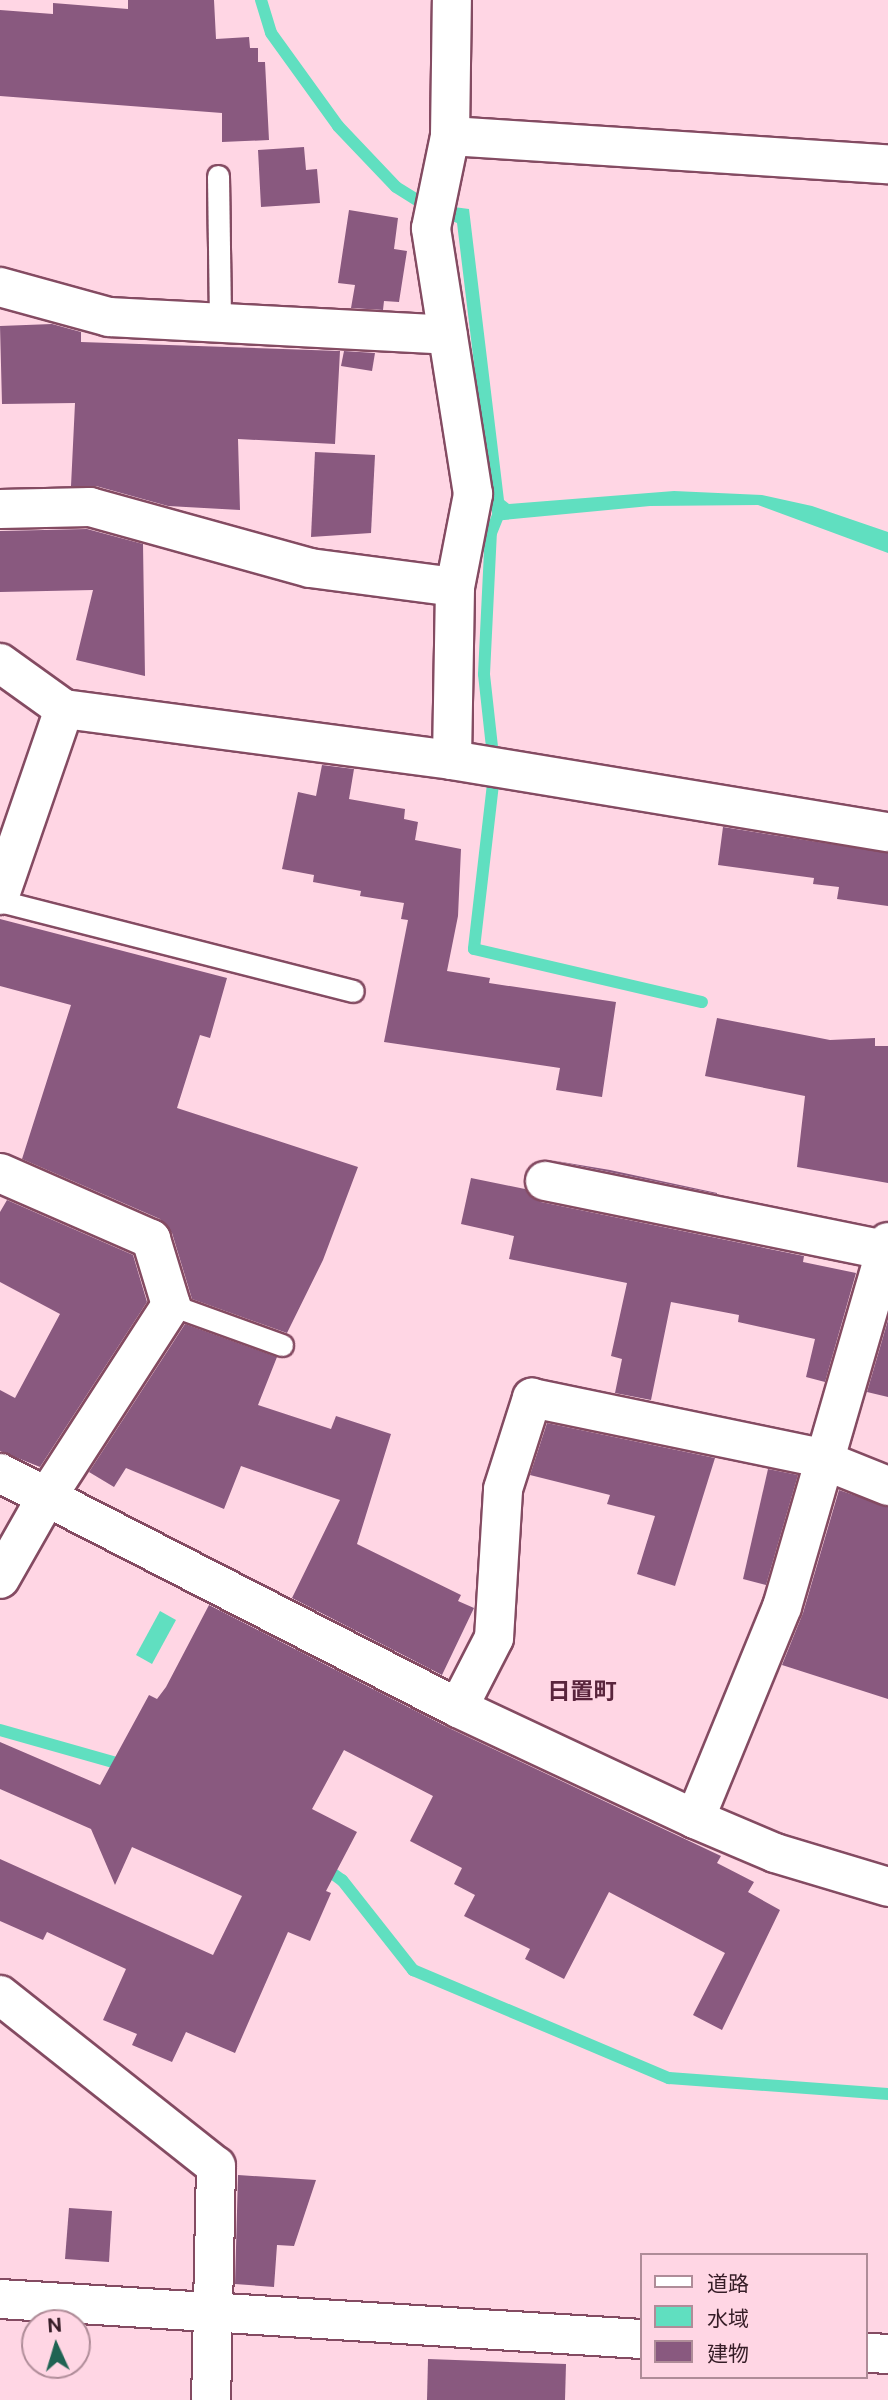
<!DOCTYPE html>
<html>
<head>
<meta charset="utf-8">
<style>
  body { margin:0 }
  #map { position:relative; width:888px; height:2400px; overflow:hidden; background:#ffd6e4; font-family:"Public Sans","Noto Sans JP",sans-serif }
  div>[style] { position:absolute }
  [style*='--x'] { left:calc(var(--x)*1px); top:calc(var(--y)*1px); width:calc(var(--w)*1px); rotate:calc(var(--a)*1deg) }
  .water>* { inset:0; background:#60dfc0 }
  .stream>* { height:12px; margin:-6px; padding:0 6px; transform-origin:6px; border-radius:6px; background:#60dfc0 }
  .building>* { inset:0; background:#89597f }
  .roads { filter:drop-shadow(2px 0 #844b62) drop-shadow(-2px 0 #844b62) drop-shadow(0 2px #844b62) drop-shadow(0 -2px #844b62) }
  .lane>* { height:21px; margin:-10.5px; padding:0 10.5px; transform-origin:10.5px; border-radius:10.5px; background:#fff }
  .street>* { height:38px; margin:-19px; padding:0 19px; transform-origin:19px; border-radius:19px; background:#fff }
  .secondary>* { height:38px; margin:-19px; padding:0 19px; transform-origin:19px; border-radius:19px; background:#fff }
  span { translate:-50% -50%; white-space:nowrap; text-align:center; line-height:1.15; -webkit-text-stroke:7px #ffd6e4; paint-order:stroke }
  .quarter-label { font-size:23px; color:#59243c; font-weight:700 }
  .legend { position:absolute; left:640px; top:2253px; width:228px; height:126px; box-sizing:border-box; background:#ffd6e4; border:2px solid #af8c98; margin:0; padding:9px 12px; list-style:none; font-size:21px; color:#361d27 }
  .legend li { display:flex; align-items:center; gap:14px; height:35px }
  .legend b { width:35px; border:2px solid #af8c98 }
  .north { position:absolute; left:21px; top:2309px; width:70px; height:70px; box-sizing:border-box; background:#ffd6e4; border:2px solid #af8c98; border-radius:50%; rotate:356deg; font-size:19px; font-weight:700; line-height:28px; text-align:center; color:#361d27 }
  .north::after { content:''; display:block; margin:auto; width:24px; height:32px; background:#1f6353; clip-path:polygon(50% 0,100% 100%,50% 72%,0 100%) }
</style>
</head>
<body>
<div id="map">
  <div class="water">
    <div style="clip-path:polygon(423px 203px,469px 209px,504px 500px,509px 504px,674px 491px,762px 495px,812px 506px,888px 532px,888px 553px,758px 505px,650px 506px,493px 521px,457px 223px,421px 209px)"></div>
    <div style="clip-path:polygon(160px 1611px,176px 1620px,152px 1664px,136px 1655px)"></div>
  </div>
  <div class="stream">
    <div style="--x:261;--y:0;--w:34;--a:73"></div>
    <div style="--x:271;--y:33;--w:115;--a:54.2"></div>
    <div style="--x:338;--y:126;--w:84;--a:46.4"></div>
    <div style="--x:396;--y:187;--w:39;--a:32"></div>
    <div style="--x:492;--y:747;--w:73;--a:-96.3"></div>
    <div style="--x:484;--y:674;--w:141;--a:-87.2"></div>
    <div style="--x:491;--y:533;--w:22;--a:-68"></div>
    <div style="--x:493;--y:784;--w:166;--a:96.6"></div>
    <div style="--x:474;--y:949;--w:234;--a:13.1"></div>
    <div style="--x:0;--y:1730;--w:132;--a:15.8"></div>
    <div style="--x:321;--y:1865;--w:26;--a:36"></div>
    <div style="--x:342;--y:1880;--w:115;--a:51.7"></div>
    <div style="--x:413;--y:1970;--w:278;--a:22.9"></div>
    <div style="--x:669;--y:2078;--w:220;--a:4.2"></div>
  </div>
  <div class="building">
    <div style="clip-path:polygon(128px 0,214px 0,216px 39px,249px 37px,250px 48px,258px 48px,258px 62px,265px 62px,269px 140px,222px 142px,222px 113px,0 96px,0 10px,53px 14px,53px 3px,128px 9px)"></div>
    <div style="clip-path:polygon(304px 147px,306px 170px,317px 169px,320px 203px,261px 207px,258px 150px)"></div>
    <div style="clip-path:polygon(349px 210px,398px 218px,394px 249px,407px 251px,399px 302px,384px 301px,383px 310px,351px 308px,355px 285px,338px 283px)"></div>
    <div style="clip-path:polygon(52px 324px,81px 332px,81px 342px,340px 351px,335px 444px,238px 439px,240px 510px,168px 506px,96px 486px,71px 486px,75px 403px,2px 404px,0 326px)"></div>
    <div style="clip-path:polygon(344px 351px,375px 353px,372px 371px,341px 366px)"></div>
    <div style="clip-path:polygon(315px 452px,375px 455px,371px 533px,311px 537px)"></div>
    <div style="clip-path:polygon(87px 529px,143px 544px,145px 676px,76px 660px,93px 590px,0 592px,0 531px)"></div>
    <div style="clip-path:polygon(322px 765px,354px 769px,349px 799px,405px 809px,404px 819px,418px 822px,415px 840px,461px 849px,458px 916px,447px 971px,490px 978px,489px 983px,616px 1002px,602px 1097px,556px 1090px,560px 1068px,384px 1042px,408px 920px,401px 919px,404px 903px,360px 896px,361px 891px,313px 882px,314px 875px,282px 869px,298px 792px,316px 796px)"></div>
    <div style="clip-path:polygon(723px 827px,888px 853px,888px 906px,837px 899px,839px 887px,813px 884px,814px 878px,718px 865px)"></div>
    <div style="clip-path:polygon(0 919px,227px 978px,210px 1038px,200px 1035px,177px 1108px,358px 1167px,323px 1260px,287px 1333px,192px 1299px,172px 1233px,160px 1219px,22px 1159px,71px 1005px,0 986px)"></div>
    <div style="clip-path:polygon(717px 1018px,830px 1040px,875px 1038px,875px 1046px,888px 1046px,888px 1183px,797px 1167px,805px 1096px,705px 1076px)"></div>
    <div style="clip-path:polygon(550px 1160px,610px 1170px,717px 1193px,717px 1194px)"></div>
    <div style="clip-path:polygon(471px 1178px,525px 1189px,541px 1202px,804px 1256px,803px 1262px,856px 1273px,825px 1382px,806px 1377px,815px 1339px,738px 1322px,739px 1315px,671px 1302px,651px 1400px,615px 1393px,622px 1359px,611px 1356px,627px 1283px,509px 1259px,514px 1236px,461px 1224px)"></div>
    <div style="clip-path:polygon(7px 1200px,133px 1255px,147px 1302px,40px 1467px,0 1451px,0 1390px,15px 1398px,60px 1314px,0 1282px,0 1212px)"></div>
    <div style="clip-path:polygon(888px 1320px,888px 1397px,867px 1392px)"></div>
    <div style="clip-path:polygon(185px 1324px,277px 1357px,258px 1405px,331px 1429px,336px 1416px,391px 1434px,357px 1544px,461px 1595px,458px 1601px,474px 1608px,442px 1675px,292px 1598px,340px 1500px,241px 1466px,224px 1509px,126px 1468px,114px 1487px,89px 1472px)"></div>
    <div style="clip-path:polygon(547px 1423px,715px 1458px,675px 1586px,637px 1574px,655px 1516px,607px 1504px,610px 1495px,530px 1475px)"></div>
    <div style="clip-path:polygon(768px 1469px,798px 1475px,766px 1585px,743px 1579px)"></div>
    <div style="clip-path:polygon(839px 1490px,888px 1507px,888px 1699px,782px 1665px,803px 1613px)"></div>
    <div style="clip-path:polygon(209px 1605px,449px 1728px,721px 1856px,717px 1863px,754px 1882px,748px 1892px,780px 1910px,722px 2030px,693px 2015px,725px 1953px,609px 1892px,564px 1979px,525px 1959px,530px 1949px,464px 1916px,475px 1895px,454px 1884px,462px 1868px,410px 1841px,433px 1796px,344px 1750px,312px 1809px,357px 1832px,326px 1891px,331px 1893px,310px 1941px,288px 1932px,235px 2053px,186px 2032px,172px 2062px,132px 2045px,137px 2034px,103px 2020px,126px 1969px,47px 1932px,43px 1940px,0 1921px,0 1859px,213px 1955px,242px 1896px,132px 1847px,115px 1885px,91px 1829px,0 1789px,0 1742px,100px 1785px,149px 1695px,157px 1699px,166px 1687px)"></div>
    <div style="clip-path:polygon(238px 2175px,316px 2180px,294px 2246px,277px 2245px,274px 2287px,235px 2284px)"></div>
    <div style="clip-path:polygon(69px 2208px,112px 2211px,109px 2262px,65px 2259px)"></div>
    <div style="clip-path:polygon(428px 2359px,566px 2364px,565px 2400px,427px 2400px)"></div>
  </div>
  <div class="roads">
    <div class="lane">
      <div style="--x:218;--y:176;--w:146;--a:89.2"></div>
      <div style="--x:0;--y:901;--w:364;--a:14.3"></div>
      <div style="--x:171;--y:1305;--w:118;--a:19.8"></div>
    </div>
    <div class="street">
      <div style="--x:450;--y:136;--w:439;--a:3.7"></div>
      <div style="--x:0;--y:287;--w:113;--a:15.4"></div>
      <div style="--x:109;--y:317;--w:339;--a:3"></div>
      <div style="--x:0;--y:509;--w:90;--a:-1.3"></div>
      <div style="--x:90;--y:507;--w:228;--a:15.5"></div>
      <div style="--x:310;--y:568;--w:146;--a:7.5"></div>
      <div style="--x:0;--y:663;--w:79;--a:35.7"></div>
      <div style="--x:64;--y:709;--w:391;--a:7.5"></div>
      <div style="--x:452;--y:760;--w:442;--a:9.4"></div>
      <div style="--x:452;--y:760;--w:173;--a:-89"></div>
      <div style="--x:455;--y:587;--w:95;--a:-79"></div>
      <div style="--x:473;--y:494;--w:269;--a:-99"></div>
      <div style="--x:431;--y:228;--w:94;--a:-78.3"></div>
      <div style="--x:450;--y:136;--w:136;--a:-89.2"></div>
      <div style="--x:0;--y:895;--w:197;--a:-71"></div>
      <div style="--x:0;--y:1173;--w:165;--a:23.6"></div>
      <div style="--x:151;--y:1239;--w:69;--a:73.1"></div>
      <div style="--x:171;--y:1305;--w:230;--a:122.9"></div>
      <div style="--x:46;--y:1498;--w:93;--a:119.6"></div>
      <div style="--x:545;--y:1181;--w:350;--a:11.5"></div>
      <div style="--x:0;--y:1473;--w:515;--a:27.16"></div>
      <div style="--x:458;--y:1708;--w:262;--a:25.1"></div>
      <div style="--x:695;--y:1819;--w:87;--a:23"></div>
      <div style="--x:775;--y:1853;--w:118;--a:16.7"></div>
      <div style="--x:458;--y:1708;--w:79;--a:-62.8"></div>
      <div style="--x:494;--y:1638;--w:149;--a:-86.5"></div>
      <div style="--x:503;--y:1489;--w:96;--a:-72.3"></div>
      <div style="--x:532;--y:1398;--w:287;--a:11.7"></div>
      <div style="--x:813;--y:1456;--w:81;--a:21.8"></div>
      <div style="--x:695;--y:1819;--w:229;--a:-67.7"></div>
      <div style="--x:782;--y:1607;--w:380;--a:-73.8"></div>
      <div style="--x:0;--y:1995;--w:275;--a:38.4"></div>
      <div style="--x:216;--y:2166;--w:234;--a:91.2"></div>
    </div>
    <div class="secondary">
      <div style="--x:0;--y:2299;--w:642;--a:3.57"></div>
      <div style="--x:865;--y:2353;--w:23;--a:2"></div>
    </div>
  </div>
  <div class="quarter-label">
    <span style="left:582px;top:1691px">日置町</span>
  </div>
  <ul class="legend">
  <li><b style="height:9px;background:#fff"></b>道路</li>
  <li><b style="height:19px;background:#60dfc0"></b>水域</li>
  <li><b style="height:19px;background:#89597f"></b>建物</li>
  </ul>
  <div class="north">N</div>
</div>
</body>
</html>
